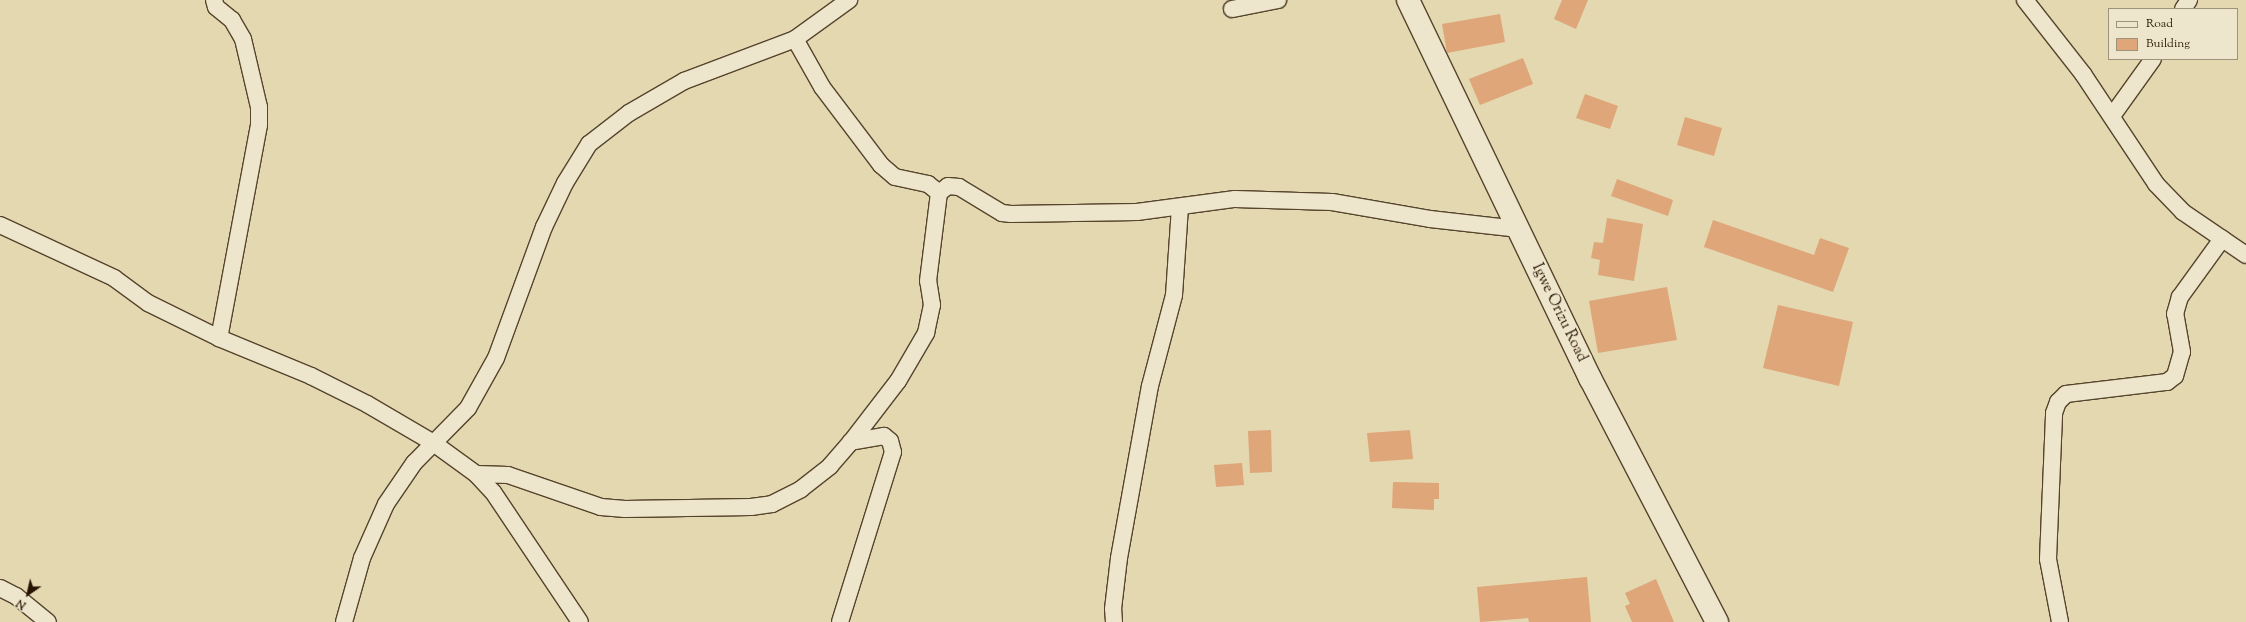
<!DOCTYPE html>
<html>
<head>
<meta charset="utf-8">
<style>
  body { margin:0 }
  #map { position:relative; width:2246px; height:622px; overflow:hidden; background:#e4d8b0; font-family:"Sorts Mill Goudy",serif }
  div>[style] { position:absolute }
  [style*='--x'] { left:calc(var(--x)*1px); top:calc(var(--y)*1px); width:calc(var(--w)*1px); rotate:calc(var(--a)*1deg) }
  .building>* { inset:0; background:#dea679 }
  .roads { filter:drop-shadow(1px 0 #56442c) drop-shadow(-1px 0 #56442c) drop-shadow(0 1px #56442c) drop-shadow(0 -1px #56442c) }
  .street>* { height:16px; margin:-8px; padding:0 8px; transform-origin:8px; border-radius:8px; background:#ede6cc }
  .secondary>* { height:22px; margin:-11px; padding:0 11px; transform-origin:11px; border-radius:11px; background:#ede6cc }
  span { translate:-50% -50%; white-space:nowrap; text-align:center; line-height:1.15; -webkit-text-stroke:4px #ede6cc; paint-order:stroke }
  .street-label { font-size:15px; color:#271300 }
  .legend { position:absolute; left:2108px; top:8px; width:130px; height:52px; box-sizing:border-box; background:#ede6cc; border:1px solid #9e927a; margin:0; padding:5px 7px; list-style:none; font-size:12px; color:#271300 }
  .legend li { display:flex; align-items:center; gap:8px; height:20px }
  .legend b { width:20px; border:1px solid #9e927a }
  .north { position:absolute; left:8px; top:574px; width:40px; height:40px; -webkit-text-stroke:3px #ede6cc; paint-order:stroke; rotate:214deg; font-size:11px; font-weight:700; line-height:16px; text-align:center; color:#271300 }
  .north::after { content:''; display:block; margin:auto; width:14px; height:18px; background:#271300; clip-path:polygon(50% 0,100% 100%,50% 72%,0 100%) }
</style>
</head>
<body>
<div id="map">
  <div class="building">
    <div style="clip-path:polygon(1562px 0,1588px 0,1576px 29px,1554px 19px)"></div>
    <div style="clip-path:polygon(1500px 14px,1505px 42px,1447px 53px,1442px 24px)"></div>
    <div style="clip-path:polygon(1523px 58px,1533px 84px,1480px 105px,1469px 79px)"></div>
    <div style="clip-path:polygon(1585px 94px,1618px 106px,1610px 129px,1576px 118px)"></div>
    <div style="clip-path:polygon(1685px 117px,1722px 128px,1714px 156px,1677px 145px)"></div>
    <div style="clip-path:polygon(1617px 179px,1673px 200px,1668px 216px,1611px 196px)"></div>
    <div style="clip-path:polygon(1607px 218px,1643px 224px,1634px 281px,1598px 275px,1600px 260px,1591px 258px,1594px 242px,1603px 243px)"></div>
    <div style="clip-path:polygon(1713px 220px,1814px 255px,1820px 238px,1849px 248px,1833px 292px,1704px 247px)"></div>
    <div style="clip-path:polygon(1667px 287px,1677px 340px,1598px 353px,1589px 301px)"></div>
    <div style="clip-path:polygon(1778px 305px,1853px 322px,1839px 386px,1763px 368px)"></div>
    <div style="clip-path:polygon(1271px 430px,1272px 472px,1250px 473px,1248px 431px)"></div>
    <div style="clip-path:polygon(1410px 430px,1413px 459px,1370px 462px,1367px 433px)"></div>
    <div style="clip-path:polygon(1242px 463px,1244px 485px,1216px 487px,1214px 465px)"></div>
    <div style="clip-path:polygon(1393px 482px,1439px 483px,1439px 499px,1434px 499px,1434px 510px,1392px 508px)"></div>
    <div style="clip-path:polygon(1587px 577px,1591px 622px,1529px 622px,1528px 618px,1480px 622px,1477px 587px)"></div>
    <div style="clip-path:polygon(1656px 579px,1674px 622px,1632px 622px,1625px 606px,1630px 604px,1625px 593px)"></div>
  </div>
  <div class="roads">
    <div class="street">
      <div style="--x:214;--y:0;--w:7;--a:74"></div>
      <div style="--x:216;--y:7;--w:21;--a:39"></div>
      <div style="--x:232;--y:20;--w:22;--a:60"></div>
      <div style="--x:243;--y:39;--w:70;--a:76.8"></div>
      <div style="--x:259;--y:107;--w:18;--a:90"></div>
      <div style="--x:259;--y:125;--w:217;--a:100.6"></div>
      <div style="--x:2025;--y:0;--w:94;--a:51.9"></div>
      <div style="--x:2083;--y:74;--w:132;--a:56.4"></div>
      <div style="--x:2156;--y:184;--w:39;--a:46"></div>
      <div style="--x:2183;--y:212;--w:76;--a:34.3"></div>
      <div style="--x:1232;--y:9;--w:47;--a:-11.1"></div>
      <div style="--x:2183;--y:9;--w:11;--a:-56"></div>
      <div style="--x:795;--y:39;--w:55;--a:60.6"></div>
      <div style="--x:822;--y:87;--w:98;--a:52.9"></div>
      <div style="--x:881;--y:165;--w:18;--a:41"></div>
      <div style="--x:895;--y:177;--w:34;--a:12"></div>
      <div style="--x:928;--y:184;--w:14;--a:39"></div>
      <div style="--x:2112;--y:116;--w:70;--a:-54.3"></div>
      <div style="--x:939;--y:193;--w:11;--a:-38"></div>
      <div style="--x:948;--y:186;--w:11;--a:5"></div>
      <div style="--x:959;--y:187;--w:50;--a:31.2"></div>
      <div style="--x:1002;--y:213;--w:9;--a:6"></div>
      <div style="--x:1011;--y:214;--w:126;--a:-0.9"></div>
      <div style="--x:1137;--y:212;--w:99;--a:-7.6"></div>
      <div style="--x:1235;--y:199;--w:97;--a:1.8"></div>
      <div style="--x:1332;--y:202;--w:99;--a:9.8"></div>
      <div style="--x:1430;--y:219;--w:89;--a:6.5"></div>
      <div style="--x:0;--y:225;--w:126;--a:24.9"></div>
      <div style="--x:114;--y:278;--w:42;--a:36.3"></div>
      <div style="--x:148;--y:303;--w:79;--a:26.2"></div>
      <div style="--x:219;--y:338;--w:100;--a:22.4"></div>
      <div style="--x:311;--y:376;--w:63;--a:26.6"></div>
      <div style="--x:367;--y:404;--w:75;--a:30.3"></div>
      <div style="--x:432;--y:442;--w:54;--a:36"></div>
      <div style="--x:476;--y:474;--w:25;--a:47"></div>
      <div style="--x:493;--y:492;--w:156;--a:56.2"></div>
      <div style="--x:476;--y:474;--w:32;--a:2"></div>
      <div style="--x:508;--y:475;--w:98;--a:19"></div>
      <div style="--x:601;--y:507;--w:24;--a:5"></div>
      <div style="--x:625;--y:509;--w:126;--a:-0.9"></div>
      <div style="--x:751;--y:507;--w:21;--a:-8"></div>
      <div style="--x:772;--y:504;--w:33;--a:-27"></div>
      <div style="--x:801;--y:489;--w:37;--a:-38"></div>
      <div style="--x:830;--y:466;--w:32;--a:-49"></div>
      <div style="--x:851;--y:442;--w:77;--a:-52.4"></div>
      <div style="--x:898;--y:381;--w:56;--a:-59.7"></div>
      <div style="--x:926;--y:333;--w:29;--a:-78"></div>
      <div style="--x:932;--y:305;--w:24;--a:-99"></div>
      <div style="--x:928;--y:281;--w:89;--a:-82.9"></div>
      <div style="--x:0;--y:588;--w:18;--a:27"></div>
      <div style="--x:16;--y:596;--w:41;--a:39.1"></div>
      <div style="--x:344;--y:622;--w:66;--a:-74.3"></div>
      <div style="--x:362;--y:558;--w:59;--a:-66"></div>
      <div style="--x:386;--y:504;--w:50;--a:-55.7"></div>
      <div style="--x:414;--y:463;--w:77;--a:-45.5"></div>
      <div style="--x:468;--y:408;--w:57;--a:-60.8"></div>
      <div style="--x:496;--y:358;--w:140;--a:-69.9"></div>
      <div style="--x:544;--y:227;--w:49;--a:-64.5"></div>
      <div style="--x:565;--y:183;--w:46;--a:-58.4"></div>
      <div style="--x:589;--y:144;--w:51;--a:-37.8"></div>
      <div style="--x:629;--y:113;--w:64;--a:-30.2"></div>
      <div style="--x:684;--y:81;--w:119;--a:-20.7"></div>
      <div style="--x:795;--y:39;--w:67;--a:-35.8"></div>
      <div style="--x:840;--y:622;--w:178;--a:-72.7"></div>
      <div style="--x:893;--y:452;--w:11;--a:-105"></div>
      <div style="--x:890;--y:441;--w:8;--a:-140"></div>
      <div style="--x:884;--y:436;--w:34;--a:170"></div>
      <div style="--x:1114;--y:622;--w:13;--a:-94"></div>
      <div style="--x:1113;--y:609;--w:51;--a:-83.3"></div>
      <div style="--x:1119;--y:558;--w:175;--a:-79.8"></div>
      <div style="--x:1150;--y:386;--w:94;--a:-75.2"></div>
      <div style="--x:1174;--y:295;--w:88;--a:-86.1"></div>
      <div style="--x:2060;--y:622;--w:64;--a:-100.8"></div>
      <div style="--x:2048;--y:559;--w:146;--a:-87.6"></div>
      <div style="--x:2054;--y:413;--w:12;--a:-70"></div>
      <div style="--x:2058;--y:402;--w:11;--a:-45"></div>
      <div style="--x:2066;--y:394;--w:102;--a:-6.8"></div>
      <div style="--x:2167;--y:382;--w:10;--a:-37"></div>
      <div style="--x:2175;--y:376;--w:25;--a:-74"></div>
      <div style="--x:2182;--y:352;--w:39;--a:-100"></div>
      <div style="--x:2175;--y:314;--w:18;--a:-74"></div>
      <div style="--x:2180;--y:297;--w:72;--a:-54.1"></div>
    </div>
    <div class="secondary">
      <div style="--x:1408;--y:0;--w:420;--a:64.3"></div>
      <div style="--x:1590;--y:378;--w:275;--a:62.5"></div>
    </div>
  </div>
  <div class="street-label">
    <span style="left:1559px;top:313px;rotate:64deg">Igwe Orizu Road</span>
  </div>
  <ul class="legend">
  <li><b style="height:5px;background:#ede6cc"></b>Road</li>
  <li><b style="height:11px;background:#dea679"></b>Building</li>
  </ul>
  <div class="north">N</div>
</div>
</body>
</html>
